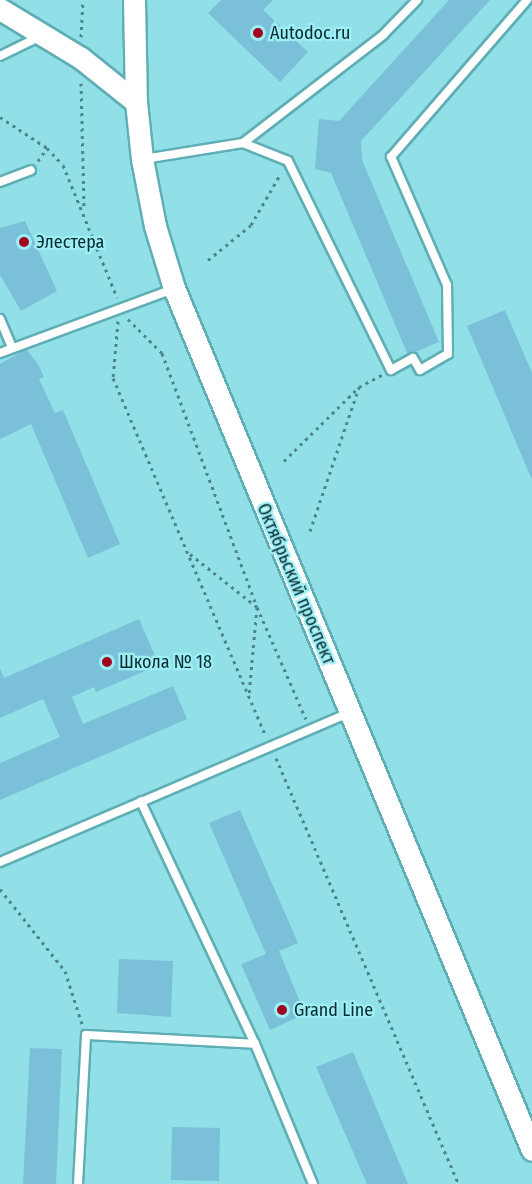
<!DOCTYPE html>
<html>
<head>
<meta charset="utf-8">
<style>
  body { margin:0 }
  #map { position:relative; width:532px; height:1184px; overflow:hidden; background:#91e0e7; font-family:"Fira Sans Condensed",sans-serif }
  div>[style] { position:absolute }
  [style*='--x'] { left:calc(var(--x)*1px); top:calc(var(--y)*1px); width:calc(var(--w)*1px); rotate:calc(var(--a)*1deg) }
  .building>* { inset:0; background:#7ac0d9 }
  .path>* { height:3px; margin-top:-1.5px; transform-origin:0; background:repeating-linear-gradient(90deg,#4c858a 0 3px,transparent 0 7.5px) }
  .roads { filter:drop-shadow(2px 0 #5faeb5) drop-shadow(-2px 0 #5faeb5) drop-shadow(0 2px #5faeb5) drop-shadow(0 -2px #5faeb5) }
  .lane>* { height:8px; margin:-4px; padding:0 4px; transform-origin:4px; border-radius:4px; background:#fff }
  .secondary>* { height:21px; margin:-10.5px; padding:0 10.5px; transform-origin:10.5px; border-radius:10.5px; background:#fff }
  .dots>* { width:16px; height:16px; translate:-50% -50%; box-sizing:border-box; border:3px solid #9eeef5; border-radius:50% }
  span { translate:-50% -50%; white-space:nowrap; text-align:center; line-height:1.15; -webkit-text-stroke:4.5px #9eeef5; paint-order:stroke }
  .poi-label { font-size:18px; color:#082b2e }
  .left { translate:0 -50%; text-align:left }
  .street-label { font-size:18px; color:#082b2e }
</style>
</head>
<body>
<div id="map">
  <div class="building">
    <div style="clip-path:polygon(221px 0,273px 0,263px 10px,308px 52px,280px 82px,208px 13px)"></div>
    <div style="clip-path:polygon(449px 0,490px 0,361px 141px,362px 160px,439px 342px,408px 355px,331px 173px,315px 169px,319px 119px,339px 121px)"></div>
    <div style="clip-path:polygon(25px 221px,57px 291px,21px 311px,0 275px,0 228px)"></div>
    <div style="clip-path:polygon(505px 310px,532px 373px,532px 480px,467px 326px)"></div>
    <div style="clip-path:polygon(26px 349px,38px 364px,44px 377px,39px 379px,55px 413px,63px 410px,120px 544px,88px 558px,31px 424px,0 439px,0 364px)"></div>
    <div style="clip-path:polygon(139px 619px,159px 665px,96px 692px,94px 687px,72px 697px,83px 724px,173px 686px,187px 719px,0 800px,0 763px,60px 737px,43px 699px,0 718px,0 668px,4px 678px)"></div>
    <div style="clip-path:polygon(240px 810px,298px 943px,279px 951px,305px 1014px,270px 1030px,241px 964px,266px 954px,209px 823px)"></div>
    <div style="clip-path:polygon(119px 959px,173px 961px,171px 1017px,117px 1013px)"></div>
    <div style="clip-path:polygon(30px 1048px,62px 1049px,56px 1184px,23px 1184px)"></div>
    <div style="clip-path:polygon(353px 1052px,408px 1184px,367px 1184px,316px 1067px)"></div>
    <div style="clip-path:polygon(172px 1127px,220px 1128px,219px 1181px,171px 1180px)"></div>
  </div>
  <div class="path">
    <div style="--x:81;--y:37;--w:37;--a:-87"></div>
    <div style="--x:81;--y:83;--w:125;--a:88.6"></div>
    <div style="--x:0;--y:117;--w:56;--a:33.4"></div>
    <div style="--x:47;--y:148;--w:23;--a:47"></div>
    <div style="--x:63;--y:165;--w:143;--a:67.8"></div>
    <div style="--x:38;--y:161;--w:16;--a:-55"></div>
    <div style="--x:208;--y:260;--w:55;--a:-39.1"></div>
    <div style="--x:251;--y:225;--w:60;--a:-60"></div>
    <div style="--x:128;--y:319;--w:48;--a:45"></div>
    <div style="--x:162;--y:353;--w:271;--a:69.5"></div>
    <div style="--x:257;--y:607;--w:122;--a:66.4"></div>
    <div style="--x:118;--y:321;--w:57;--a:95"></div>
    <div style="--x:113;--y:378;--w:389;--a:66.9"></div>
    <div style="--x:284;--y:461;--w:104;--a:-44.6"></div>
    <div style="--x:310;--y:531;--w:152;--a:-71.2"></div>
    <div style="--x:359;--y:387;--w:26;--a:-28"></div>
    <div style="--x:190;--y:554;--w:85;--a:38.3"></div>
    <div style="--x:257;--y:607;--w:88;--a:95.2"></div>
    <div style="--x:276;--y:758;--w:464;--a:66.8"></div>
    <div style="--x:0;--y:889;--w:105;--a:51.6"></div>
    <div style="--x:65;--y:971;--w:56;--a:72.2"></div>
  </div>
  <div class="roads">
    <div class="lane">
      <div style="--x:0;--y:56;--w:43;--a:-26"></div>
      <div style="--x:243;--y:143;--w:48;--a:21.8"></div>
      <div style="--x:288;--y:161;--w:233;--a:63.8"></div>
      <div style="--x:391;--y:370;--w:25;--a:-29"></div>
      <div style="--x:413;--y:358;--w:14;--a:60"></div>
      <div style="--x:420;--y:370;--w:32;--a:-30"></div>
      <div style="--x:448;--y:354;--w:69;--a:-90.8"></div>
      <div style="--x:447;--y:285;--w:140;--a:-113.6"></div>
      <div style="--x:391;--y:157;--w:208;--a:-49.1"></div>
      <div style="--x:144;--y:159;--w:100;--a:-9.2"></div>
      <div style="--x:243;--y:143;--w:177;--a:-37.6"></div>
      <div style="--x:383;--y:35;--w:49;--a:-45.8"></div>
      <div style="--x:0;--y:182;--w:33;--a:-21"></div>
      <div style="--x:0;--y:319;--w:30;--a:67"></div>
      <div style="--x:0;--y:353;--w:184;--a:-20.3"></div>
      <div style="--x:0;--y:862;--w:153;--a:-23.1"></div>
      <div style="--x:78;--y:1184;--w:149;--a:-86.9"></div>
      <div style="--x:86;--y:1035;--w:169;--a:3"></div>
      <div style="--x:313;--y:1184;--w:152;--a:-112.5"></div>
      <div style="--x:255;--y:1044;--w:268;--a:-115.2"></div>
      <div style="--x:141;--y:802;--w:226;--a:-23.2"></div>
    </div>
    <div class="secondary">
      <div style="--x:134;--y:0;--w:102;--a:88.9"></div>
      <div style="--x:136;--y:102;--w:57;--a:84"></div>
      <div style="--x:142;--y:159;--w:68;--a:79"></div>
      <div style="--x:155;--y:226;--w:65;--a:73"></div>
      <div style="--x:174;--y:288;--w:933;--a:67.45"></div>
      <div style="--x:0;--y:9;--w:95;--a:31.2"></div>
      <div style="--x:81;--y:58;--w:70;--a:38.7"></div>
    </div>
  </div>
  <div class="dots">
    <div style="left:258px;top:33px;background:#a20420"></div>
    <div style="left:24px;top:242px;background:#a20420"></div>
    <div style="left:107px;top:662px;background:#a20420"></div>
    <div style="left:282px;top:1010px;background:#a20420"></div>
  </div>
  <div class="poi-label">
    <span class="left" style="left:270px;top:33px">Autodoc.ru</span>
    <span class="left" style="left:36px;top:242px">Элестера</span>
    <span class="left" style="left:119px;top:662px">Школа № 18</span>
    <span class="left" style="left:294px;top:1010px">Grand Line</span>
  </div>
  <div class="street-label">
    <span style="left:296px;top:584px;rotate:67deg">Октябрьский проспект</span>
  </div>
</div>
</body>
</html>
